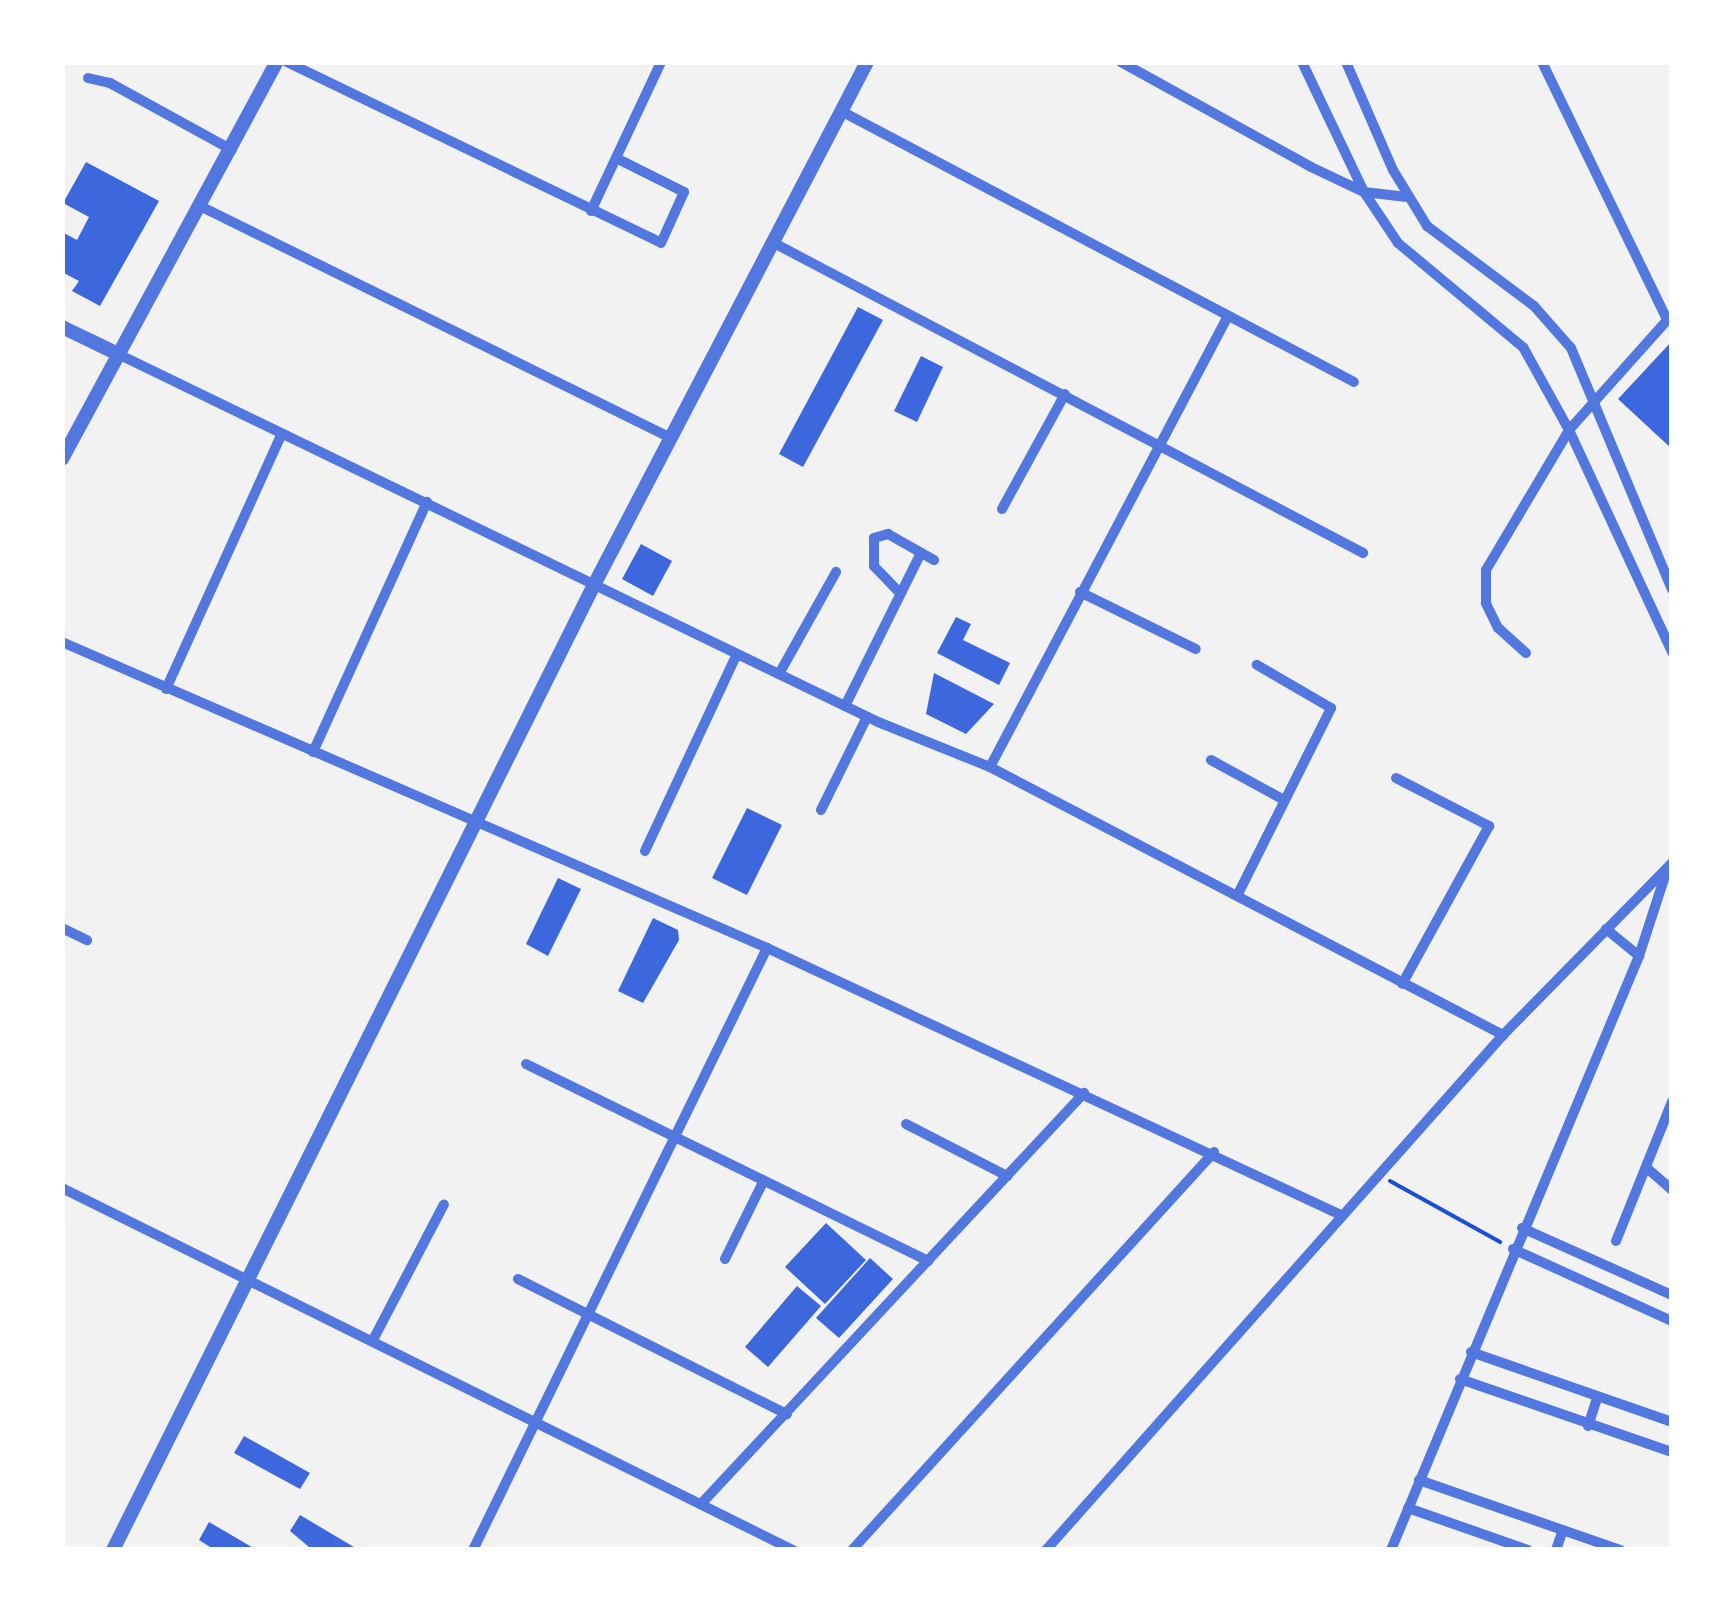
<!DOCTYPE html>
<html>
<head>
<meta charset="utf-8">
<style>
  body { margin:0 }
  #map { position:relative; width:1734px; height:1612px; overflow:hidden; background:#f2f2f2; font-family:"Titillium Web",sans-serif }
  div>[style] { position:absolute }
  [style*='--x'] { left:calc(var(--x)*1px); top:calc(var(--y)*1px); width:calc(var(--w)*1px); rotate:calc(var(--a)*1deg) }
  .building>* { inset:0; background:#3d67dc }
  .path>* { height:4px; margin:-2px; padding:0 2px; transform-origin:2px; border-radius:2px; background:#1d4ed8 }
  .minor>* { height:10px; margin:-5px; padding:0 5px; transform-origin:5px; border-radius:5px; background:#5277de }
  .tertiary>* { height:14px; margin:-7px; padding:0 7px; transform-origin:7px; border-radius:7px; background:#5277de }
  span { translate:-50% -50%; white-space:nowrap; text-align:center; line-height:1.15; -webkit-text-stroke:8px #fff; paint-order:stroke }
  .frame { position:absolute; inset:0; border:65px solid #fff; pointer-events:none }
</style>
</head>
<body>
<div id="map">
  <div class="building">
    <div style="clip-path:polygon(86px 162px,159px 201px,100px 306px,72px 291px,79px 281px,62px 272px,62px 232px,77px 240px,89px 217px,63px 203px)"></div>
    <div style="clip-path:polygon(858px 307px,883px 320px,803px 467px,779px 454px)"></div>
    <div style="clip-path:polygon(1672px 341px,1672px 449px,1618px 399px)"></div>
    <div style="clip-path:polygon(921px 356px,943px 367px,917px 422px,894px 411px)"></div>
    <div style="clip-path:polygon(641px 544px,672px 561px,653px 596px,622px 579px)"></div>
    <div style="clip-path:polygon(956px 617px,971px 624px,963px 640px,1010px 663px,999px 685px,937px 653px)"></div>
    <div style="clip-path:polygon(934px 673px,994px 704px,966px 734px,926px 714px)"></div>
    <div style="clip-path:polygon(747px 808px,782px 825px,747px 895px,712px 878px)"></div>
    <div style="clip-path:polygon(558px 878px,581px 889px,548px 956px,526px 944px)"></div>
    <div style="clip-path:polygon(653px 918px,678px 930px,679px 940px,643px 1003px,618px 991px)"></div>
    <div style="clip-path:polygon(826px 1223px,866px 1260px,825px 1304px,785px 1267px)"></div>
    <div style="clip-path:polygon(870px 1258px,893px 1279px,839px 1338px,816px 1318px)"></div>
    <div style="clip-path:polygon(797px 1286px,821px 1306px,768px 1367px,745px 1347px)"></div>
    <div style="clip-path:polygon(244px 1436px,310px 1473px,300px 1489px,234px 1453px)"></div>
    <div style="clip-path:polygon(300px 1515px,359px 1550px,309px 1547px,290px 1531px)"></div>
    <div style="clip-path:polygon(209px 1522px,257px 1550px,215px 1550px,199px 1540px)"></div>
  </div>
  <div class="path">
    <div style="--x:1390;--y:1181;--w:126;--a:29"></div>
  </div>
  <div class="minor">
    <div style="--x:287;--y:62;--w:415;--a:25.8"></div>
    <div style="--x:661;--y:243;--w:56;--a:-65.7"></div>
    <div style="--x:684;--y:192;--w:76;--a:-153.4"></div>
    <div style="--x:1121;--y:62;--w:217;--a:28.9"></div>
    <div style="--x:1311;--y:167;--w:59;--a:25.3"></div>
    <div style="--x:1364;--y:192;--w:43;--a:6.6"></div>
    <div style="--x:1302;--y:62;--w:144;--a:64.5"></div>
    <div style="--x:1364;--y:192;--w:61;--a:56.3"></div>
    <div style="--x:1398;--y:243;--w:163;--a:39.8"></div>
    <div style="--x:1523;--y:347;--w:95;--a:61"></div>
    <div style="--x:1569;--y:430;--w:245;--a:65.1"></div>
    <div style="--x:1346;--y:62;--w:118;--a:66.5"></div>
    <div style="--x:1393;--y:170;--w:66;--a:58.7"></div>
    <div style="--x:1427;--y:226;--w:134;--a:36.8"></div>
    <div style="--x:1534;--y:306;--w:56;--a:48.6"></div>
    <div style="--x:1571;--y:348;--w:261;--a:67.3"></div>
    <div style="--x:1542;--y:62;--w:287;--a:64.1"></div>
    <div style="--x:88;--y:78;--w:23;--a:13"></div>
    <div style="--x:110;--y:83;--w:139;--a:28.8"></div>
    <div style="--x:841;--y:111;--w:580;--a:27.85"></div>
    <div style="--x:202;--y:207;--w:521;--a:26.22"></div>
    <div style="--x:591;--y:211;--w:165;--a:-64.8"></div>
    <div style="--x:772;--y:242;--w:668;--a:27.75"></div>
    <div style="--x:118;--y:354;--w:844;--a:25.84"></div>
    <div style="--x:878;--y:722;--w:121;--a:21.9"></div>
    <div style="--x:990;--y:767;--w:579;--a:27.58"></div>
    <div style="--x:1002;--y:509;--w:131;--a:-61.3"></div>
    <div style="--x:899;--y:592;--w:36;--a:-134"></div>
    <div style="--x:874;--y:566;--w:28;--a:-90"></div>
    <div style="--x:874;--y:538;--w:15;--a:-16"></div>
    <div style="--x:888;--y:534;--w:53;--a:29.5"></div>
    <div style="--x:1080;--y:592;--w:129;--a:26.2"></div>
    <div style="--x:62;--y:642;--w:769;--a:23.46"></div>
    <div style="--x:767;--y:948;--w:633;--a:24.95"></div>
    <div style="--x:1526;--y:653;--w:38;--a:-138"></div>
    <div style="--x:1498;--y:628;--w:28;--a:-116"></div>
    <div style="--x:1486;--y:603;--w:33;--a:-90"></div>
    <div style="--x:1486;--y:570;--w:163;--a:-59.3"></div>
    <div style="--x:1569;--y:430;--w:154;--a:-48.2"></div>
    <div style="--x:779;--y:674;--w:117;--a:-60.8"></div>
    <div style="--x:166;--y:689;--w:279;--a:-65.6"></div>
    <div style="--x:845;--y:706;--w:171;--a:-63.6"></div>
    <div style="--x:313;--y:752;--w:275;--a:-65.5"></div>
    <div style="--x:1211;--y:760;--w:83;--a:28.7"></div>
    <div style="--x:990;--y:767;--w:510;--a:-62.18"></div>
    <div style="--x:1396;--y:778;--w:105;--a:27.3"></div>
    <div style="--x:1489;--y:826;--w:180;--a:118.8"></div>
    <div style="--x:821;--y:810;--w:104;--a:-63.7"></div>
    <div style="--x:645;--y:851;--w:217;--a:-65"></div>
    <div style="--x:1238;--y:894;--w:208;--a:-63.4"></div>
    <div style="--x:1331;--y:708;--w:86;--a:-149.8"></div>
    <div style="--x:62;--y:928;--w:28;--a:26"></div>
    <div style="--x:1606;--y:929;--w:43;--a:39.3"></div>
    <div style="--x:526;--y:1064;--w:448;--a:26.1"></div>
    <div style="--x:906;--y:1124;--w:114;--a:27.2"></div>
    <div style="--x:1648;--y:1169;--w:32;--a:41"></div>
    <div style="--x:62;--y:1188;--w:816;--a:26.35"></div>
    <div style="--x:1522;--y:1228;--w:164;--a:24.1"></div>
    <div style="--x:1616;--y:1241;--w:150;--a:-68.1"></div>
    <div style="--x:1513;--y:1249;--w:175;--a:24.4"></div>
    <div style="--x:725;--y:1259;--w:86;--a:-63.7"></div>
    <div style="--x:518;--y:1279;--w:301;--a:26.7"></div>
    <div style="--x:373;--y:1340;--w:153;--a:-62.4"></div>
    <div style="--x:1471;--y:1352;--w:213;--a:19.2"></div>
    <div style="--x:1460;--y:1379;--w:224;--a:19"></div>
    <div style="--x:1588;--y:1426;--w:29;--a:-72"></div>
    <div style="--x:1419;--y:1480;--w:213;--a:19.2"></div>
    <div style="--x:701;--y:1504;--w:562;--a:-47.02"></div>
    <div style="--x:1408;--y:1508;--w:127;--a:19.3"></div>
    <div style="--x:473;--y:1550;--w:670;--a:-63.97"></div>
    <div style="--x:852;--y:1550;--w:538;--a:-47.71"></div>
    <div style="--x:1046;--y:1550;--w:689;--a:-48.41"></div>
    <div style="--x:1503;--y:1035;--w:241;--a:-45.5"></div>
    <div style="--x:1391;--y:1550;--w:644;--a:-67.34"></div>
    <div style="--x:1639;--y:956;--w:90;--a:-72"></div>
    <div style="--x:1556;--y:1550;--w:21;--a:-71"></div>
  </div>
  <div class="tertiary">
    <div style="--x:62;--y:327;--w:62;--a:25.7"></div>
    <div style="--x:62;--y:459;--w:451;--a:-61.6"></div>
    <div style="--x:113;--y:1550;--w:1080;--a:-63.51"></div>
    <div style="--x:595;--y:583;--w:588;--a:-62.43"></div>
  </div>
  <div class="frame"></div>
</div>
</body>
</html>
